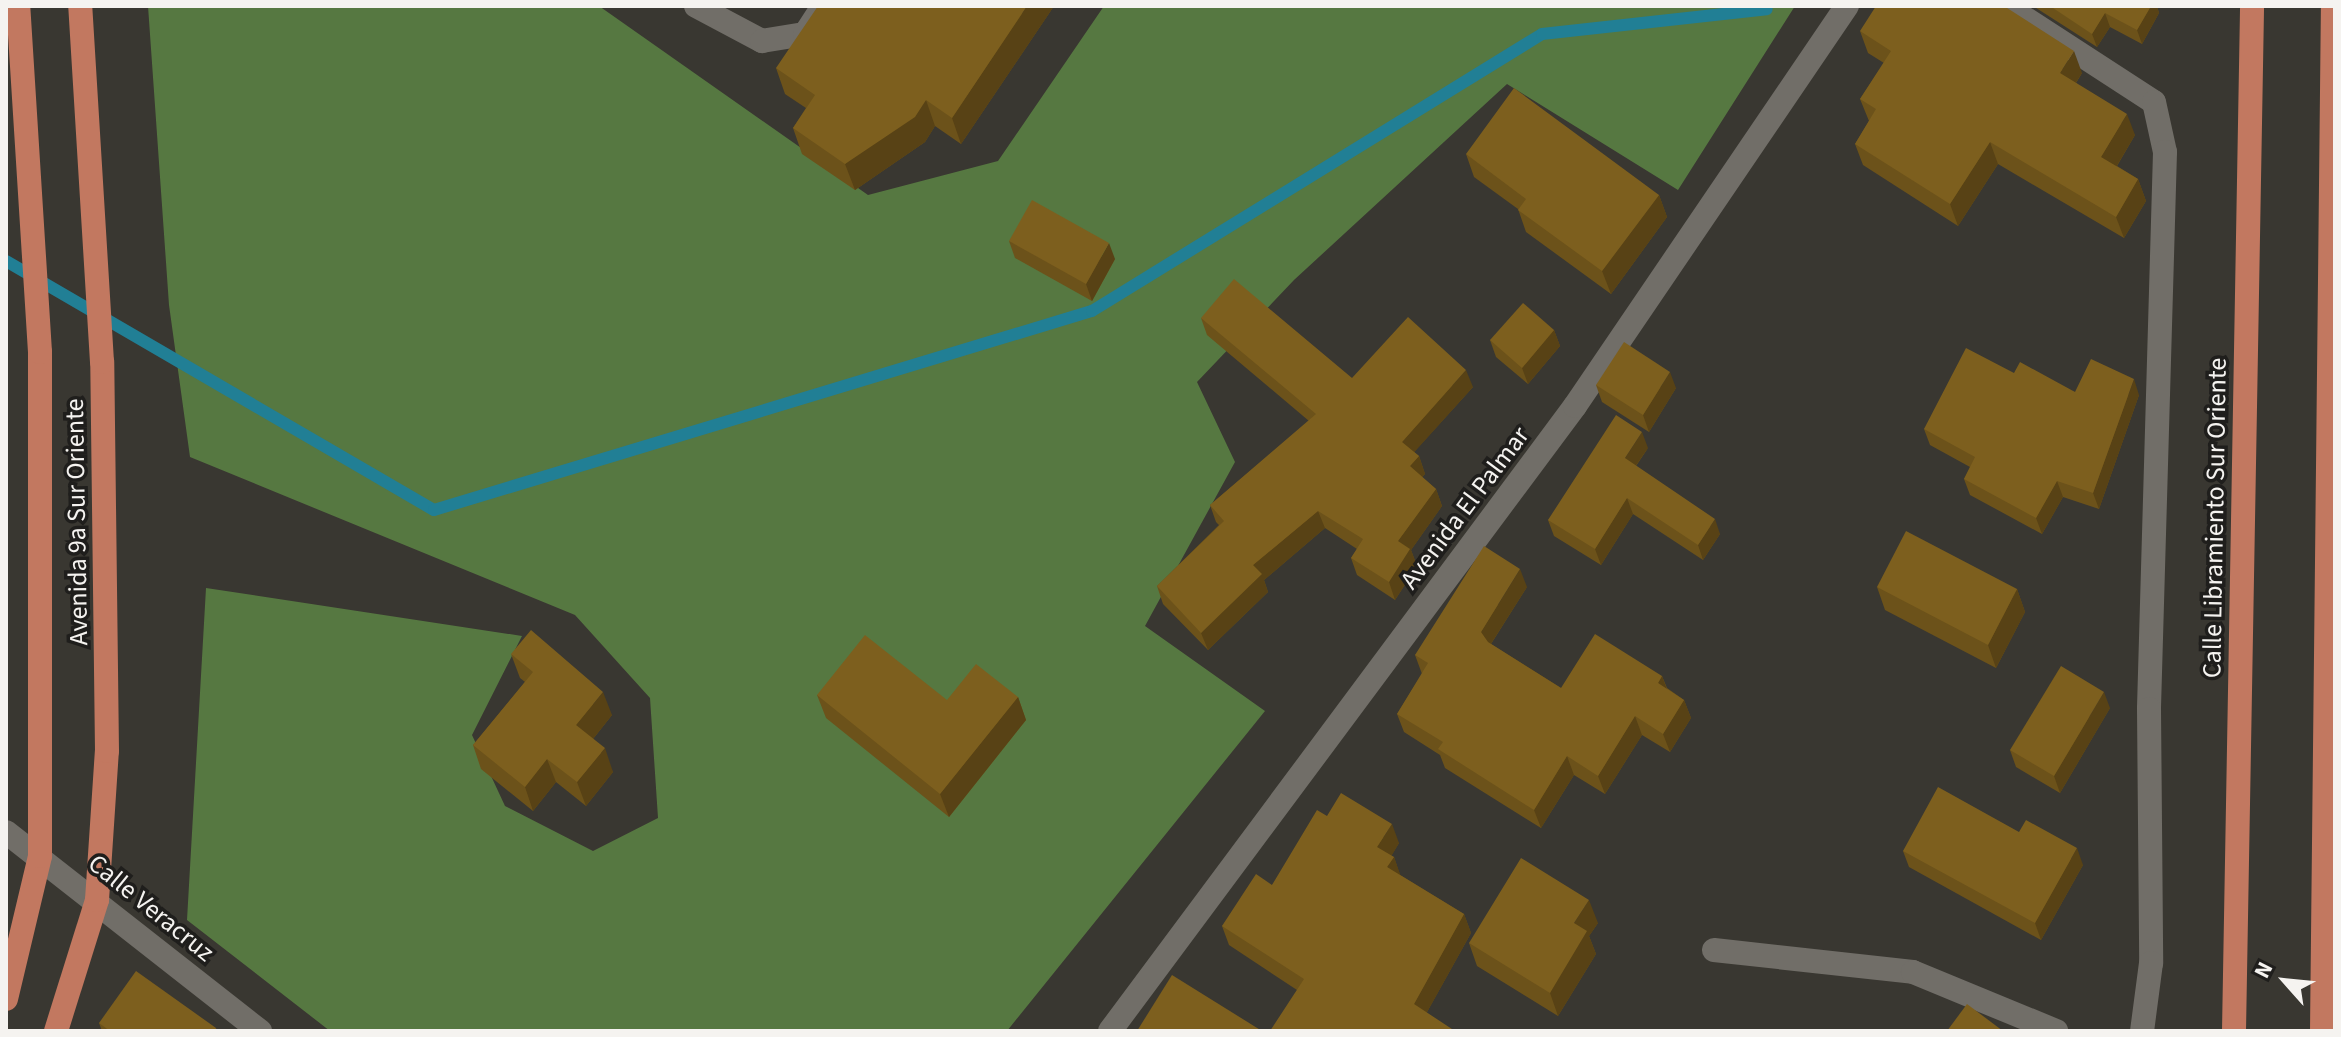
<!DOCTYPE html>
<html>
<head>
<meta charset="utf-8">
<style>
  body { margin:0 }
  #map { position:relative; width:2341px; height:1037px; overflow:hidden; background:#393731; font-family:"Source Sans 3",sans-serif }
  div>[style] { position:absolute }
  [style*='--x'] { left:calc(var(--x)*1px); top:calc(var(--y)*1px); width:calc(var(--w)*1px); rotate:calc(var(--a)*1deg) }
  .forest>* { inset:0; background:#567841 }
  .stream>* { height:12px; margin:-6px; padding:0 6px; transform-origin:6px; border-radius:6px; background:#217f95 }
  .minor>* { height:24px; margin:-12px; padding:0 12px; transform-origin:12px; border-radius:12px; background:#716e68 }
  .major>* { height:24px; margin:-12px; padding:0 12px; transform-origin:12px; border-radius:12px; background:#c27860 }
  .wall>* { inset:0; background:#6c521a }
  .shaded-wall>* { inset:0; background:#584215 }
  .building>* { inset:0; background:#7d5f1e }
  span { translate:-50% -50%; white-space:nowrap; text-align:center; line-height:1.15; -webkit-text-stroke:7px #1f1e1c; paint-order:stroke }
  .street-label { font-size:26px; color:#f5f3f0 }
  .frame { position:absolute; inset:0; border:8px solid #f5f3f0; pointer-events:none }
  .north { position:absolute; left:2245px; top:941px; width:80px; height:80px; -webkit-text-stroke:6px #1f1e1c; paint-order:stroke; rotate:297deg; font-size:22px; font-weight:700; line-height:32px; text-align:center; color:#f5f3f0 }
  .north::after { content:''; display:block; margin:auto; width:28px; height:36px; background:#f5f3f0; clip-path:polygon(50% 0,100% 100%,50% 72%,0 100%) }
</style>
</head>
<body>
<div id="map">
  <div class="forest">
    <div style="clip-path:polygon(148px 6px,599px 6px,868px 195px,998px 161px,1104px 6px,1795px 6px,1678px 190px,1507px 84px,1294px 280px,1197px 382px,1235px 462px,1145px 626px,1265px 711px,1007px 1031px,330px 1031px,187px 920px,206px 588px,522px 636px,472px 735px,505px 806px,593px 851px,658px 818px,650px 698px,575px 615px,190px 457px,169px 305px)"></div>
  </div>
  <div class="stream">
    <div style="--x:6;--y:261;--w:495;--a:30.2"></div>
    <div style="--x:434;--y:510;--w:687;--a:-16.83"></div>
    <div style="--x:1092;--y:311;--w:528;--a:-31.61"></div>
    <div style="--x:1542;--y:34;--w:226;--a:-6.3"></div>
  </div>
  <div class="minor">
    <div style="--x:696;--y:6;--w:75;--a:27.9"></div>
    <div style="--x:762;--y:41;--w:44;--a:-9.2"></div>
    <div style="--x:805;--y:34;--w:33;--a:-57"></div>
    <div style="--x:2006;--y:6;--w:176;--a:33"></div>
    <div style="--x:2154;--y:102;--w:51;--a:77.6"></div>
    <div style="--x:2165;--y:152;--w:557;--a:91.65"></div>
    <div style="--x:2149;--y:709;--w:254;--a:89.5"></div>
    <div style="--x:2151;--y:963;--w:69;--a:97.5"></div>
    <div style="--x:6;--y:832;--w:323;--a:38.1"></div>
    <div style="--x:1714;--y:950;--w:200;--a:6.3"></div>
    <div style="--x:1913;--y:972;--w:155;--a:22.4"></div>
    <div style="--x:1110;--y:1031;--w:779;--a:-53.35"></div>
    <div style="--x:1575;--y:406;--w:484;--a:-55.8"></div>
  </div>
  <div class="major">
    <div style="--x:6;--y:999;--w:147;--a:-76.6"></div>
    <div style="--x:40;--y:856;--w:504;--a:-90"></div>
    <div style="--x:40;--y:352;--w:347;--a:-93.6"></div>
    <div style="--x:56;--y:1031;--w:137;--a:-72.6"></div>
    <div style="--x:97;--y:900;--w:149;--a:-86.2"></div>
    <div style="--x:107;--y:751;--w:389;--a:-90.7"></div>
    <div style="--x:102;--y:362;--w:357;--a:-93.5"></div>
    <div style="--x:2234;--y:1031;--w:1025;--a:-88.99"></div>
    <div style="--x:2322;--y:1031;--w:1025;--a:-89.39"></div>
  </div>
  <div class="wall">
    <div style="clip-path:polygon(1054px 6px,961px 144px,935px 126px,925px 142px,855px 190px,802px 154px,793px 128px,806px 108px,785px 94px,776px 68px)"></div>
    <div style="clip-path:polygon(2033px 6px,2157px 6px,2159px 13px,2142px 44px,2110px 27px,2097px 47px)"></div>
    <div style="clip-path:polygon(1860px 31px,2082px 73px,2076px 83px,2135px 135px,2117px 166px,2138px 179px,2146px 201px,2124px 238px,1998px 164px,1958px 226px,1863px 165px,1855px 144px,1869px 121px,1860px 99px,1884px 63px,1868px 53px)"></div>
    <div style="clip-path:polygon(1466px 154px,1659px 195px,1667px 217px,1611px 294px,1526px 232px,1518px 209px,1474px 177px)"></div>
    <div style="clip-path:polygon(1009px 241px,1115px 259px,1092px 301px,1015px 258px)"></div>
    <div style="clip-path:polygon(1201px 318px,1352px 378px,1473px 387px,1414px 452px,1419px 456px,1425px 474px,1422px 477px,1436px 489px,1442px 506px,1411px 550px,1417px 566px,1395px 600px,1357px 575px,1351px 558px,1357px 549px,1325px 528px,1264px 580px,1268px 592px,1208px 650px,1163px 604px,1157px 586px,1219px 525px,1216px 522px,1210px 505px,1309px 421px,1207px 335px)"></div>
    <div style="clip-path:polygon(1554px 330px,1560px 346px,1528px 384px,1496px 357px,1490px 340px)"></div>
    <div style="clip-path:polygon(2014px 373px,2075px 392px,2139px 395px,2099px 509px,2063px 497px,2042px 534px,1970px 495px,1964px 479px,1970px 467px,1930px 445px,1924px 429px)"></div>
    <div style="clip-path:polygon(1596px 385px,1676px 388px,1649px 432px,1602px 402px)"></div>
    <div style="clip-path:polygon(1648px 448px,1636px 466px,1720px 534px,1703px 560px,1633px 514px,1601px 565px,1554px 536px,1548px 520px)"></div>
    <div style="clip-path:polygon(1527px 587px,1491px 644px,1561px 688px,1662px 676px,1667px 688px,1684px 700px,1691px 718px,1670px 752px,1642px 735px,1605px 794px,1574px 775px,1541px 828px,1445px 768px,1440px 755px,1404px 732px,1397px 714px,1422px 674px,1415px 655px)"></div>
    <div style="clip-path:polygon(1877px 587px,2017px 589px,2025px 612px,1996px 668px,1885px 610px)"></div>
    <div style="clip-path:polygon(511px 654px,612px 715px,593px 739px,613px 772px,586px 806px,556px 782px,533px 811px,481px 769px,473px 745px,525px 682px,520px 678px)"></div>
    <div style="clip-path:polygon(817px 695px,947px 700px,1018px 697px,1026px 720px,949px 817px,826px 718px)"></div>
    <div style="clip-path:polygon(2110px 708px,2060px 793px,2016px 767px,2010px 750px)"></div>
    <div style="clip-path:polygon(1327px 816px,1399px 843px,1391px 856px,1394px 857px,1400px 875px,1464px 914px,1471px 933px,1427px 1012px,1297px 990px,1229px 945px,1222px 926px,1272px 885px)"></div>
    <div style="clip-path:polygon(2019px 832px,2083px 865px,2041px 940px,1909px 867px,1903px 851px)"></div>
    <div style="clip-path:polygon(1598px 923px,1589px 936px,1596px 954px,1558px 1016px,1477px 966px,1469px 943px)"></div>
    <div style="clip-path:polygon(99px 1023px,216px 1028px,217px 1031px,102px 1031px)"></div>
  </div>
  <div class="shaded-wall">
    <div style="clip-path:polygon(1027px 6px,1054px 6px,961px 144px,952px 118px)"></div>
    <div style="clip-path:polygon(2151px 6px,2157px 6px,2159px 13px,2142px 44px,2137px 30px)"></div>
    <div style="clip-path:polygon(2105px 13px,2110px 27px,2097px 47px,2092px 34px)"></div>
    <div style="clip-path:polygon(2074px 51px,2082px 73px,2068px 95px,2060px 73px)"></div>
    <div style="clip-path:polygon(926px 100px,935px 126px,925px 142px,855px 190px,845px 164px)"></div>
    <div style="clip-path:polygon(2127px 114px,2135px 135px,2109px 179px,2101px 157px)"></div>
    <div style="clip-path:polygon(1990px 142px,1998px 164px,1958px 226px,1950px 204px)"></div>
    <div style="clip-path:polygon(2138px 179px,2146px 201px,2124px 238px,2116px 217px)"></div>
    <div style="clip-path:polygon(1659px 195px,1667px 217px,1611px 294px,1602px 271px)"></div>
    <div style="clip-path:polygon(1109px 243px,1115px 259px,1092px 301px,1086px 284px)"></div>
    <div style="clip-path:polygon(1554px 330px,1560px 346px,1528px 384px,1522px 368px)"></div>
    <div style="clip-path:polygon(1466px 370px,1473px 387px,1408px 459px,1402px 442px)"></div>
    <div style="clip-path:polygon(1670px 372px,1676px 388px,1649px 432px,1643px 415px)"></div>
    <div style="clip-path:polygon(2134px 379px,2139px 395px,2099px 509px,2093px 493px)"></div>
    <div style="clip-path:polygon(1642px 432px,1648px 448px,1630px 474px,1625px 458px)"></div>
    <div style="clip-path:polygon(1419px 456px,1425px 474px,1416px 484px,1410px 466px)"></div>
    <div style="clip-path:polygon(2057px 481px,2063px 497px,2042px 534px,2036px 518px)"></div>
    <div style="clip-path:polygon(1436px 489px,1442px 506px,1411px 550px,1417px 566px,1395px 600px,1389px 582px,1398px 541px)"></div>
    <div style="clip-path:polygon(1627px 498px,1633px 514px,1601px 565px,1595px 549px)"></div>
    <div style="clip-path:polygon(1318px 511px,1325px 528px,1264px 580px,1268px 592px,1208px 650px,1201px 633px,1253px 565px)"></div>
    <div style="clip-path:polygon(1715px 519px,1720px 534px,1703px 560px,1698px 545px)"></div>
    <div style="clip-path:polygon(1520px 569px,1527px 587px,1487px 650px,1481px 632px)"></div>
    <div style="clip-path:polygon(2017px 589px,2025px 612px,1996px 668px,1988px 645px)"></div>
    <div style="clip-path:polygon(1662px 676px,1669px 695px,1658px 683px)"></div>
    <div style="clip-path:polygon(603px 692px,612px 715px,585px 749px,576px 725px)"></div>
    <div style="clip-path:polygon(2104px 692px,2110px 708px,2060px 793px,2054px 776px)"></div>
    <div style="clip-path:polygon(1018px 697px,1026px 720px,949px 817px,940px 794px)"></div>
    <div style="clip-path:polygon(1684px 700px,1691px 718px,1670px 752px,1663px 734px)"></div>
    <div style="clip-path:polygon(1635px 716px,1642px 735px,1605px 794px,1598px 776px)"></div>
    <div style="clip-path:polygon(605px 748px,613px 772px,586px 806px,577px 782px)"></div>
    <div style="clip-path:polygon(1567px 756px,1574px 775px,1541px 828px,1534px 810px)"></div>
    <div style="clip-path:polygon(547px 759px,556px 782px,533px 811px,525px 787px)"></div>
    <div style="clip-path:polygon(1392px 824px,1399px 843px,1385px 867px,1377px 847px)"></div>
    <div style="clip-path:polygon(2077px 848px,2083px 865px,2041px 940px,2035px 923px)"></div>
    <div style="clip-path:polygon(1394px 857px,1401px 877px,1387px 867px)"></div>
    <div style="clip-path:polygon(1589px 900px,1598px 923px,1589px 936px,1596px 954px,1558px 1016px,1550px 993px,1574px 923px)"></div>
    <div style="clip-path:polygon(1464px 914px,1471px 933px,1421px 1023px,1414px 1004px)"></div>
  </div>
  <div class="building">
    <div style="clip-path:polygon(818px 6px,1027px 6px,952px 118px,926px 100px,915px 117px,845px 164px,793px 128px,815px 95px,776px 68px)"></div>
    <div style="clip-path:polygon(1876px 6px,2004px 6px,2074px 51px,2060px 73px,2127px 114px,2101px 157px,2138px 179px,2116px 217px,1990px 142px,1950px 204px,1855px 144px,1876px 109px,1860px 99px,1891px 51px,1860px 31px)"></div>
    <div style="clip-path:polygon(2050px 6px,2151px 6px,2137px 30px,2105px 13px,2092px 34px)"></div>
    <div style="clip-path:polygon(1514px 88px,1659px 195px,1602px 271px,1518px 210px,1526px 199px,1466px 154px)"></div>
    <div style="clip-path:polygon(1032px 200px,1109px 243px,1086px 284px,1009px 241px)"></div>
    <div style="clip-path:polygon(1234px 279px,1352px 378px,1408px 317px,1466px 370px,1402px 442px,1419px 456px,1410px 466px,1436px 489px,1398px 541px,1410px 549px,1389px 582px,1351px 558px,1363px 539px,1318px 511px,1253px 565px,1262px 574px,1201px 633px,1157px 586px,1224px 521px,1210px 505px,1316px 414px,1201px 318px)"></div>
    <div style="clip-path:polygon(1523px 303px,1554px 330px,1522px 368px,1490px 340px)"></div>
    <div style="clip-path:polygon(1624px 342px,1670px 372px,1643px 415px,1596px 385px)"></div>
    <div style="clip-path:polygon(1966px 348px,2014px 373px,2020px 362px,2075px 392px,2091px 359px,2134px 379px,2093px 493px,2057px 481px,2036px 518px,1964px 479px,1975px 457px,1924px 429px)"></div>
    <div style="clip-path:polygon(1616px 415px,1642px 432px,1625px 458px,1715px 519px,1698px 545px,1627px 498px,1595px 549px,1548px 520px)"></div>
    <div style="clip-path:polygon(1906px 531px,2017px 589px,1988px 645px,1877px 587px)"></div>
    <div style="clip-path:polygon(1484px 546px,1520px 569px,1481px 632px,1488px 642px,1561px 688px,1595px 634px,1662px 676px,1658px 683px,1684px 700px,1663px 734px,1635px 716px,1598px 776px,1567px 756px,1534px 810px,1438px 749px,1443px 742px,1397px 714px,1428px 663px,1415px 655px)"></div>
    <div style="clip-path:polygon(531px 630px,603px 692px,576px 725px,605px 748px,577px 782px,547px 759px,525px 787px,473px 745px,533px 672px,511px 654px)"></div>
    <div style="clip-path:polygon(865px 635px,947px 700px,976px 664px,1018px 697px,940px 794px,817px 695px)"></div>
    <div style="clip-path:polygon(2061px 666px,2104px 692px,2054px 776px,2010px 750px)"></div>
    <div style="clip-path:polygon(1938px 787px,2019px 832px,2026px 820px,2077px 848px,2035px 923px,1903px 851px)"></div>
    <div style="clip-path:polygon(1341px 793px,1392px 824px,1377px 847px,1394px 857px,1387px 867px,1464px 914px,1414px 1004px,1455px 1031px,1270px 1031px,1304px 979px,1222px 926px,1256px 874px,1272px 885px,1317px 810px,1327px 816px)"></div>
    <div style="clip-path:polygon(1521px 858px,1589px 900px,1574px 923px,1587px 931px,1550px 993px,1469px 943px)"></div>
    <div style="clip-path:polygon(136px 971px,216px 1028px,214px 1031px,110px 1031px,99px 1023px)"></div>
    <div style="clip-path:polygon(1172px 975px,1262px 1031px,1137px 1031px)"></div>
    <div style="clip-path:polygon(1967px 1004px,2003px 1031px,1947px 1031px)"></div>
  </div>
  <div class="street-label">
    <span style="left:1465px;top:508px;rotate:-53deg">Avenida El Palmar</span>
    <span style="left:2215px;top:518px;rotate:-89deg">Calle Libramiento Sur Oriente</span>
    <span style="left:77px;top:522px;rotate:-91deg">Avenida 9a Sur Oriente</span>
    <span style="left:151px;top:908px;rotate:39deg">Calle Veracruz</span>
  </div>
  <div class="frame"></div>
  <div class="north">N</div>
</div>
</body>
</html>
